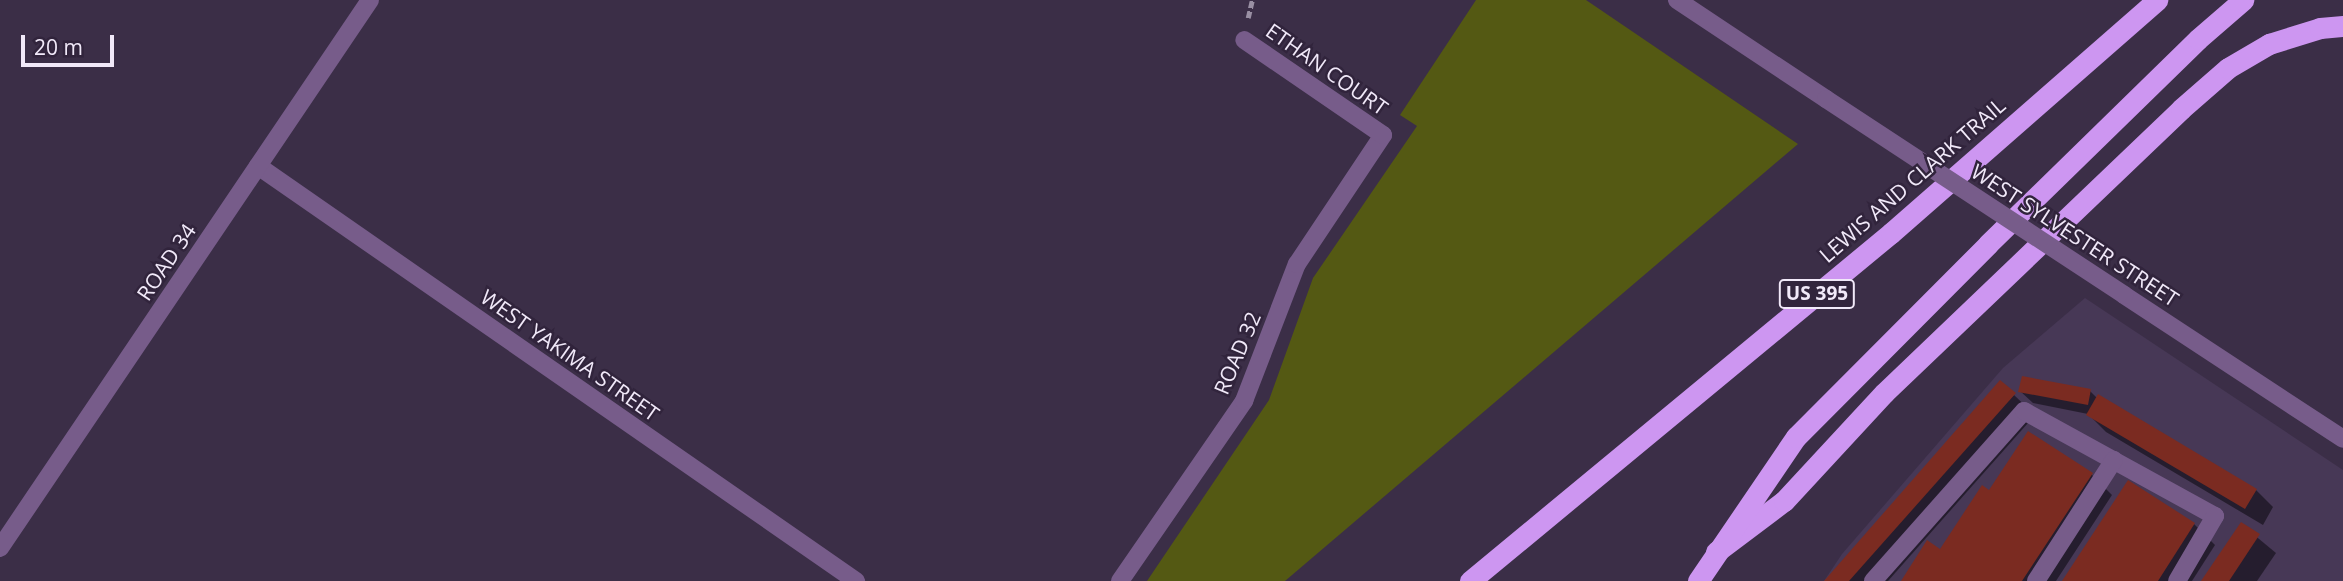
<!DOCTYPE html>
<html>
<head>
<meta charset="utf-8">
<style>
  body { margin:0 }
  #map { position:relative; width:2343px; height:581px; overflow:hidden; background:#3b2e47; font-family:"Open Sans",sans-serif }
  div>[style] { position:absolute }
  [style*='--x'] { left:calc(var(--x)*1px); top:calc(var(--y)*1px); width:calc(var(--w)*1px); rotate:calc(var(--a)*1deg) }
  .built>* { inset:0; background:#473856 }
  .green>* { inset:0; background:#545913 }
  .shadow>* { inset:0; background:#0007 }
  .building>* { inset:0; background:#7b2b21 }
  .path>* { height:4.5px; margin-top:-2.25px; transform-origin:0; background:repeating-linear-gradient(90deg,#998fa3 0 7px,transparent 0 10.5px) }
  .minor>* { height:18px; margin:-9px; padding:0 9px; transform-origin:9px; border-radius:9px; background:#775c8a }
  .highway>* { height:21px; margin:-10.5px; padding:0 10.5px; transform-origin:10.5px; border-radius:10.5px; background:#cd96f1 }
  .minor-bridge>* { height:18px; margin:-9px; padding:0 9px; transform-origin:9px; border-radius:9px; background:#775c8a }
  span { translate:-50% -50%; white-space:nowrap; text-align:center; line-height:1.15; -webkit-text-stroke:5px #31243c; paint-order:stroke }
  .shield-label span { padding:2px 5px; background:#31243c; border:2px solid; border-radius:5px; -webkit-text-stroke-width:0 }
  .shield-label { font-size:19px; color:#f1e9f9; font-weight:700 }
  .street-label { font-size:21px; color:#f1e9f9 }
  .scale { position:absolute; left:21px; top:35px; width:93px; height:32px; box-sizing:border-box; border:4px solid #f1e9f9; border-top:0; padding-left:9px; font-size:21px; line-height:24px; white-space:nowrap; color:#f1e9f9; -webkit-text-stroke:5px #31243c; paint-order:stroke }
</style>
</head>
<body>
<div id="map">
  <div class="built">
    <div style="clip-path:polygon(2085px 298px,2343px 470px,2343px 581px,1824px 581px,1842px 554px,2003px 368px)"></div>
  </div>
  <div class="green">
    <div style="clip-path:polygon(1476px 0,1586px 0,1798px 144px,1285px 581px,1147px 581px,1269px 400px,1313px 278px,1417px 126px,1400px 115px)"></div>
  </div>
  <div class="shadow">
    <div style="clip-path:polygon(2020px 391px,2090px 391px,2098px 399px,2256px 490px,2273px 507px,2263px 525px,2106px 432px,2088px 414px,2033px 403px)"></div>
    <div style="clip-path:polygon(2014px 395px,2035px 415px,1888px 581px,1827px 581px)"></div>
    <div style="clip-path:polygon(2091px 474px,2112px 495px,2056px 581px,1903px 581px,1940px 551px,1990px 492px)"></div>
    <div style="clip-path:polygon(2129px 482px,2194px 524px,2215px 545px,2192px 581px,2065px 581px)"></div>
    <div style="clip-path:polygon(2241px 524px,2276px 553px,2257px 581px,2203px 581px)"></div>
  </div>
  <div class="building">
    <div style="clip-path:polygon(2022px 376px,2091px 389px,2088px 405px,2018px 392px)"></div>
    <div style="clip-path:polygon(2000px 380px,2016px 393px,1849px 581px,1824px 581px)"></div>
    <div style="clip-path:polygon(2098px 394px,2257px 489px,2245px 509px,2086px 415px)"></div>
    <div style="clip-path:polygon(2028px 431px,2093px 473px,2022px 581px,1901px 581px,1927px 540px,1940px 549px,1982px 485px,1989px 490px)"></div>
    <div style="clip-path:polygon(2128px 480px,2195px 523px,2158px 581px,2062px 581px)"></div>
    <div style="clip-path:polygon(2241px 522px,2260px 534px,2229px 581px,2201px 581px)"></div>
  </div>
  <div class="path">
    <div style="--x:1248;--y:18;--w:18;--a:-77"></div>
  </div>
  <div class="minor">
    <div style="--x:1677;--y:0;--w:179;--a:33.6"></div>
    <div style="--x:258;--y:166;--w:728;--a:34.76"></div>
    <div style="--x:2124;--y:295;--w:262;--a:33.3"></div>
    <div style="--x:0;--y:548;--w:661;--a:-55.97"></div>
    <div style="--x:1120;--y:581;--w:219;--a:-55.4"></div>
    <div style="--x:1244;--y:401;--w:147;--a:-68.9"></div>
    <div style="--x:1297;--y:264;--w:155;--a:-56.3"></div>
    <div style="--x:1383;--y:135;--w:168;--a:-145.6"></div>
    <div style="--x:1873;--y:581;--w:227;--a:-48.4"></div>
    <div style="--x:2024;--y:411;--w:218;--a:28.8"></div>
    <div style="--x:2215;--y:516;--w:75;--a:120.3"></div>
    <div style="--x:2036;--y:581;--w:144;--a:-57.2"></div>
  </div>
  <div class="highway">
    <div style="--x:1716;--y:552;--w:85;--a:-36.9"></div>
    <div style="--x:1784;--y:501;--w:147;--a:-47.2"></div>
    <div style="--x:1884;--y:393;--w:411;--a:-43.7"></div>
    <div style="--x:2181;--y:109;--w:62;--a:-41.1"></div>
    <div style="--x:2228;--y:68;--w:48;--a:-30.3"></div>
    <div style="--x:2269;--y:44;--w:53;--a:-17.4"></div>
    <div style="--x:2320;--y:28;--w:23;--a:-5"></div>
    <div style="--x:1470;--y:581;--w:546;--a:-39.58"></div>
    <div style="--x:1891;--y:233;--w:354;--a:-41.2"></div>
    <div style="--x:1698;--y:581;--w:174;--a:-55.8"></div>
    <div style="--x:1796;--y:437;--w:272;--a:-45.1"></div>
    <div style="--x:1988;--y:244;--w:293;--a:-44.3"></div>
    <div style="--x:2198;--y:39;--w:60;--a:-40.9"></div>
  </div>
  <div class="minor-bridge">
    <div style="--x:1826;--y:99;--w:357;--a:33.3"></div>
  </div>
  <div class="shield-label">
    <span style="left:1817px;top:294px">US 395</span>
  </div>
  <div class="street-label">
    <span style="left:1327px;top:69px;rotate:35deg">ETHAN COURT</span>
    <span style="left:1912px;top:180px;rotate:-41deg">LEWIS AND CLARK TRAIL</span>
    <span style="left:2075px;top:235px;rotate:33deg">WEST SYLVESTER STREET</span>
    <span style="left:166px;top:262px;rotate:-56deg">ROAD 34</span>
    <span style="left:1237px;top:353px;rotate:-67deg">ROAD 32</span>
    <span style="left:570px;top:355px;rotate:35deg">WEST YAKIMA STREET</span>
  </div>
  <div class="scale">20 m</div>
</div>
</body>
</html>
